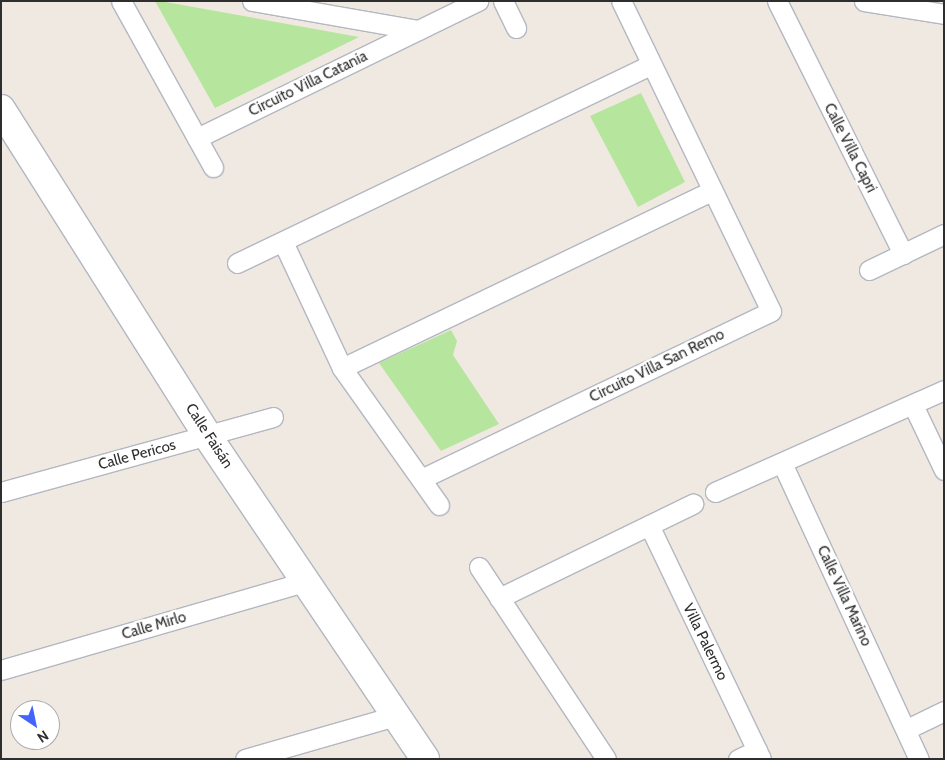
<!DOCTYPE html>
<html>
<head>
<meta charset="utf-8">
<style>
  body { margin:0 }
  #map { position:relative; width:945px; height:760px; overflow:hidden; background:#efe9e1; font-family:Cabin,sans-serif }
  div>[style] { position:absolute }
  [style*='--x'] { left:calc(var(--x)*1px); top:calc(var(--y)*1px); width:calc(var(--w)*1px); rotate:calc(var(--a)*1deg) }
  .green>* { inset:0; background:#b6e59e }
  .roads { filter:drop-shadow(1px 0 #b4b7c1) drop-shadow(-1px 0 #b4b7c1) drop-shadow(0 1px #b4b7c1) drop-shadow(0 -1px #b4b7c1) }
  .street>* { height:19px; margin:-9.5px; padding:0 9.5px; transform-origin:9.5px; border-radius:9.5px; background:#fff }
  .secondary>* { height:28px; margin:-14px; padding:0 14px; transform-origin:14px; border-radius:14px; background:#fff }
  span { translate:-50% -50%; white-space:nowrap; text-align:center; line-height:1.15; -webkit-text-stroke:4.5px #fff; paint-order:stroke }
  .street-label { font-size:15px; color:#2e2e2e }
  .frame { position:absolute; inset:0; border:2px solid #2e2e2e; pointer-events:none }
  .north { position:absolute; left:10px; top:700px; width:50px; height:50px; box-sizing:border-box; background:#fff; border:1px solid #ababab; border-radius:50%; rotate:146deg; font-size:14px; font-weight:700; line-height:20px; text-align:center; color:#2e2e2e }
  .north::after { content:''; display:block; margin:auto; width:18px; height:22px; background:#4264fb; clip-path:polygon(50% 0,100% 100%,50% 72%,0 100%) }
</style>
</head>
<body>
<div id="map">
  <div class="green">
    <div style="clip-path:polygon(155px 1px,160px 1px,359px 37px,215px 108px)"></div>
    <div style="clip-path:polygon(641px 93px,685px 182px,638px 207px,590px 116px)"></div>
    <div style="clip-path:polygon(451px 330px,457px 341px,453px 355px,499px 424px,441px 451px,379px 363px)"></div>
  </div>
  <div class="roads">
    <div class="street">
      <div style="--x:121;--y:1;--w:190;--a:61"></div>
      <div style="--x:252;--y:1;--w:169;--a:9.9"></div>
      <div style="--x:503;--y:1;--w:30;--a:64"></div>
      <div style="--x:777;--y:1;--w:283;--a:63.5"></div>
      <div style="--x:864;--y:1;--w:81;--a:9.2"></div>
      <div style="--x:197;--y:138;--w:313;--a:-26"></div>
      <div style="--x:283;--y:242;--w:139;--a:64.9"></div>
      <div style="--x:342;--y:368;--w:168;--a:54.7"></div>
      <div style="--x:237;--y:263;--w:459;--a:-25.6"></div>
      <div style="--x:869;--y:270;--w:83;--a:-25.6"></div>
      <div style="--x:342;--y:368;--w:411;--a:-25.6"></div>
      <div style="--x:913;--y:405;--w:72;--a:64.5"></div>
      <div style="--x:782;--y:463;--w:326;--a:65.2"></div>
      <div style="--x:421;--y:479;--w:388;--a:-25.6"></div>
      <div style="--x:771;--y:311;--w:344;--a:-115.8"></div>
      <div style="--x:1;--y:492;--w:282;--a:-15.4"></div>
      <div style="--x:715;--y:492;--w:251;--a:-24"></div>
      <div style="--x:649;--y:525;--w:259;--a:64.4"></div>
      <div style="--x:479;--y:567;--w:230;--a:56.5"></div>
      <div style="--x:499;--y:598;--w:216;--a:-25.9"></div>
      <div style="--x:1;--y:670;--w:320;--a:-16.2"></div>
      <div style="--x:907;--y:729;--w:41;--a:-25.9"></div>
      <div style="--x:245;--y:759;--w:156;--a:-16"></div>
      <div style="--x:738;--y:759;--w:21;--a:-25"></div>
    </div>
    <div class="secondary">
      <div style="--x:1;--y:109;--w:388;--a:57.7"></div>
      <div style="--x:208;--y:437;--w:388;--a:56"></div>
    </div>
  </div>
  <div class="street-label">
    <span style="left:308px;top:84px;rotate:-26deg">Circuito Villa Catania</span>
    <span style="left:850px;top:148px;rotate:63deg">Calle Villa Capri</span>
    <span style="left:657px;top:366px;rotate:-26deg">Circuito Villa San Remo</span>
    <span style="left:209px;top:436px;rotate:57deg">Calle Faisán</span>
    <span style="left:137px;top:455px;rotate:-15deg">Calle Pericos</span>
    <span style="left:844px;top:596px;rotate:65deg">Calle Villa Marino</span>
    <span style="left:154px;top:626px;rotate:-16deg">Calle Mirlo</span>
    <span style="left:705px;top:642px;rotate:64deg">Villa Palermo</span>
  </div>
  <div class="frame"></div>
  <div class="north">N</div>
</div>
</body>
</html>
